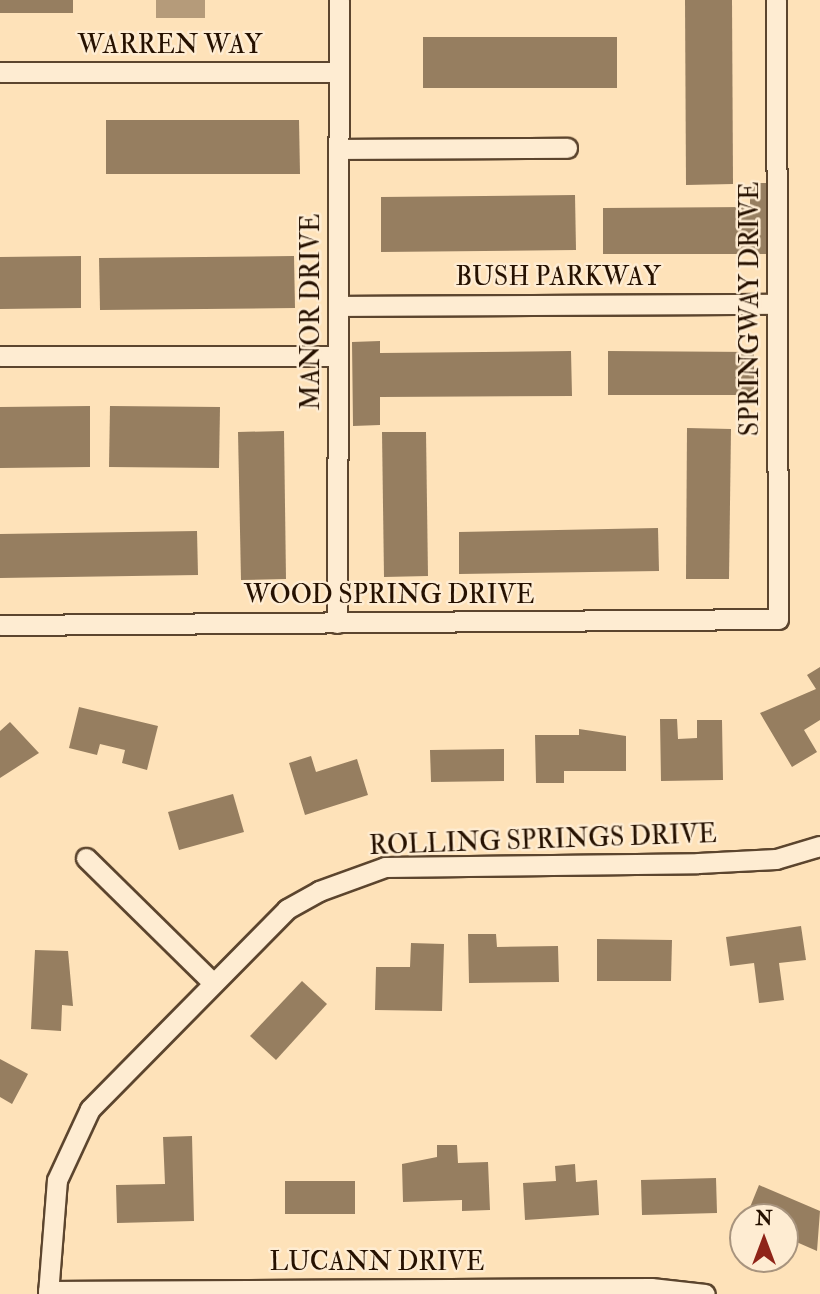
<!DOCTYPE html>
<html>
<head>
<meta charset="utf-8">
<style>
  body { margin:0 }
  #map { position:relative; width:820px; height:1294px; overflow:hidden; background:#fee2b9; font-family:"IM FELL Double Pica",serif }
  div>[style] { position:absolute }
  [style*='--x'] { left:calc(var(--x)*1px); top:calc(var(--y)*1px); width:calc(var(--w)*1px); rotate:calc(var(--a)*1deg) }
  .water>* { inset:0; background:#b59b7a }
  .building>* { inset:0; background:#967e60 }
  .roads { filter:drop-shadow(2px 0 #5c452e) drop-shadow(-2px 0 #5c452e) drop-shadow(0 2px #5c452e) drop-shadow(0 -2px #5c452e) }
  .street>* { height:19px; margin:-9.5px; padding:0 9.5px; transform-origin:9.5px; border-radius:9.5px; background:#feecd2 }
  span { translate:-50% -50%; white-space:nowrap; text-align:center; line-height:1.15; -webkit-text-stroke:5px #feecd2; paint-order:stroke }
  .street-label { font-size:26px; color:#261100 }
  .north { position:absolute; left:729px; top:1203px; width:70px; height:70px; box-sizing:border-box; background:#feecd2; border:2px solid #a8947e; border-radius:50%; rotate:0deg; font-size:19px; font-weight:700; line-height:28px; text-align:center; color:#261100 }
  .north::after { content:''; display:block; margin:auto; width:24px; height:32px; background:#8f2418; clip-path:polygon(50% 0,100% 100%,50% 72%,0 100%) }
</style>
</head>
<body>
<div id="map">
  <div class="water">
    <div style="clip-path:polygon(156px 0,205px 0,205px 18px,156px 18px)"></div>
  </div>
  <div class="building">
    <div style="clip-path:polygon(0 0,73px 0,73px 13px,0 13px)"></div>
    <div style="clip-path:polygon(685px 0,732px 0,733px 184px,686px 185px)"></div>
    <div style="clip-path:polygon(423px 37px,617px 37px,617px 88px,423px 88px)"></div>
    <div style="clip-path:polygon(106px 120px,299px 120px,300px 174px,106px 174px)"></div>
    <div style="clip-path:polygon(750px 183px,772px 183px,772px 254px,603px 254px,603px 208px,750px 207px)"></div>
    <div style="clip-path:polygon(575px 195px,576px 250px,381px 252px,381px 197px)"></div>
    <div style="clip-path:polygon(81px 256px,81px 308px,0 309px,0 257px)"></div>
    <div style="clip-path:polygon(294px 256px,295px 308px,100px 310px,99px 258px)"></div>
    <div style="clip-path:polygon(380px 341px,380px 353px,571px 351px,572px 396px,380px 397px,380px 425px,353px 426px,352px 342px)"></div>
    <div style="clip-path:polygon(608px 351px,754px 352px,754px 395px,608px 395px)"></div>
    <div style="clip-path:polygon(90px 406px,90px 467px,0 468px,0 407px)"></div>
    <div style="clip-path:polygon(110px 406px,220px 407px,219px 468px,109px 467px)"></div>
    <div style="clip-path:polygon(687px 428px,731px 429px,729px 579px,686px 579px)"></div>
    <div style="clip-path:polygon(284px 431px,286px 579px,241px 580px,238px 432px)"></div>
    <div style="clip-path:polygon(382px 432px,426px 432px,428px 576px,384px 577px)"></div>
    <div style="clip-path:polygon(658px 528px,659px 571px,459px 574px,459px 532px)"></div>
    <div style="clip-path:polygon(197px 531px,198px 575px,0 578px,0 534px)"></div>
    <div style="clip-path:polygon(820px 667px,820px 720px,804px 730px,817px 752px,792px 767px,760px 713px,816px 689px,807px 675px)"></div>
    <div style="clip-path:polygon(79px 707px,158px 726px,147px 770px,122px 763px,125px 750px,100px 744px,97px 755px,69px 748px)"></div>
    <div style="clip-path:polygon(660px 719px,677px 719px,678px 739px,697px 738px,697px 720px,722px 720px,723px 780px,661px 781px)"></div>
    <div style="clip-path:polygon(10px 722px,39px 753px,0 778px,0 731px)"></div>
    <div style="clip-path:polygon(579px 729px,626px 736px,626px 771px,564px 771px,564px 783px,536px 783px,535px 735px,579px 735px)"></div>
    <div style="clip-path:polygon(504px 749px,504px 781px,431px 782px,430px 750px)"></div>
    <div style="clip-path:polygon(311px 756px,316px 772px,357px 759px,368px 795px,305px 815px,289px 763px)"></div>
    <div style="clip-path:polygon(233px 794px,244px 832px,179px 850px,168px 812px)"></div>
    <div style="clip-path:polygon(801px 926px,806px 960px,779px 963px,784px 1000px,759px 1003px,754px 963px,730px 966px,726px 937px)"></div>
    <div style="clip-path:polygon(468px 934px,496px 934px,497px 947px,558px 946px,559px 982px,469px 983px)"></div>
    <div style="clip-path:polygon(597px 939px,672px 940px,671px 981px,597px 981px)"></div>
    <div style="clip-path:polygon(411px 943px,444px 944px,442px 1011px,375px 1010px,376px 967px,410px 967px)"></div>
    <div style="clip-path:polygon(35px 950px,68px 951px,73px 1006px,62px 1005px,61px 1031px,31px 1029px)"></div>
    <div style="clip-path:polygon(302px 981px,327px 1004px,276px 1060px,250px 1036px)"></div>
    <div style="clip-path:polygon(0 1059px,28px 1074px,12px 1104px,0 1097px)"></div>
    <div style="clip-path:polygon(192px 1136px,194px 1221px,117px 1223px,116px 1185px,165px 1184px,163px 1137px)"></div>
    <div style="clip-path:polygon(437px 1145px,457px 1145px,458px 1163px,488px 1162px,490px 1210px,462px 1211px,462px 1200px,403px 1202px,402px 1164px,437px 1157px)"></div>
    <div style="clip-path:polygon(575px 1164px,576px 1182px,597px 1180px,599px 1215px,525px 1220px,523px 1183px,556px 1181px,555px 1166px)"></div>
    <div style="clip-path:polygon(716px 1178px,717px 1213px,642px 1215px,641px 1180px)"></div>
    <div style="clip-path:polygon(285px 1181px,355px 1181px,355px 1214px,285px 1214px)"></div>
    <div style="clip-path:polygon(759px 1185px,820px 1211px,817px 1251px,785px 1237px,785px 1217px,746px 1217px)"></div>
  </div>
  <div class="roads">
    <div class="street">
      <div style="--x:0;--y:72;--w:339;--a:0"></div>
      <div style="--x:339;--y:149;--w:228;--a:-0.3"></div>
      <div style="--x:338;--y:306;--w:439;--a:-0.3"></div>
      <div style="--x:0;--y:356;--w:338;--a:0"></div>
      <div style="--x:337;--y:623;--w:623;--a:-89.82"></div>
      <div style="--x:0;--y:625;--w:778;--a:-0.44"></div>
      <div style="--x:778;--y:619;--w:619;--a:-90.19"></div>
      <div style="--x:86;--y:858;--w:178;--a:44.5"></div>
      <div style="--x:48;--y:1291;--w:603;--a:-0.29"></div>
      <div style="--x:651;--y:1288;--w:54;--a:6.3"></div>
      <div style="--x:48;--y:1294;--w:114;--a:-85.5"></div>
      <div style="--x:57;--y:1180;--w:78;--a:-65.1"></div>
      <div style="--x:90;--y:1109;--w:281;--a:-45.4"></div>
      <div style="--x:287;--y:909;--w:37;--a:-29"></div>
      <div style="--x:319;--y:891;--w:70;--a:-20"></div>
      <div style="--x:385;--y:867;--w:313;--a:-0.7"></div>
      <div style="--x:698;--y:863;--w:78;--a:-2.9"></div>
      <div style="--x:776;--y:859;--w:46;--a:-16.5"></div>
    </div>
  </div>
  <div class="street-label">
    <span style="left:170px;top:46px">WARREN WAY</span>
    <span style="left:558px;top:278px">BUSH PARKWAY</span>
    <span style="left:751px;top:309px;rotate:-90deg">SPRINGWAY DRIVE</span>
    <span style="left:312px;top:312px;rotate:-90deg">MANOR DRIVE</span>
    <span style="left:389px;top:596px">WOOD SPRING DRIVE</span>
    <span style="left:543px;top:841px;rotate:-2deg">ROLLING SPRINGS DRIVE</span>
    <span style="left:377px;top:1263px">LUCANN DRIVE</span>
  </div>
  <div class="north">N</div>
</div>
</body>
</html>
